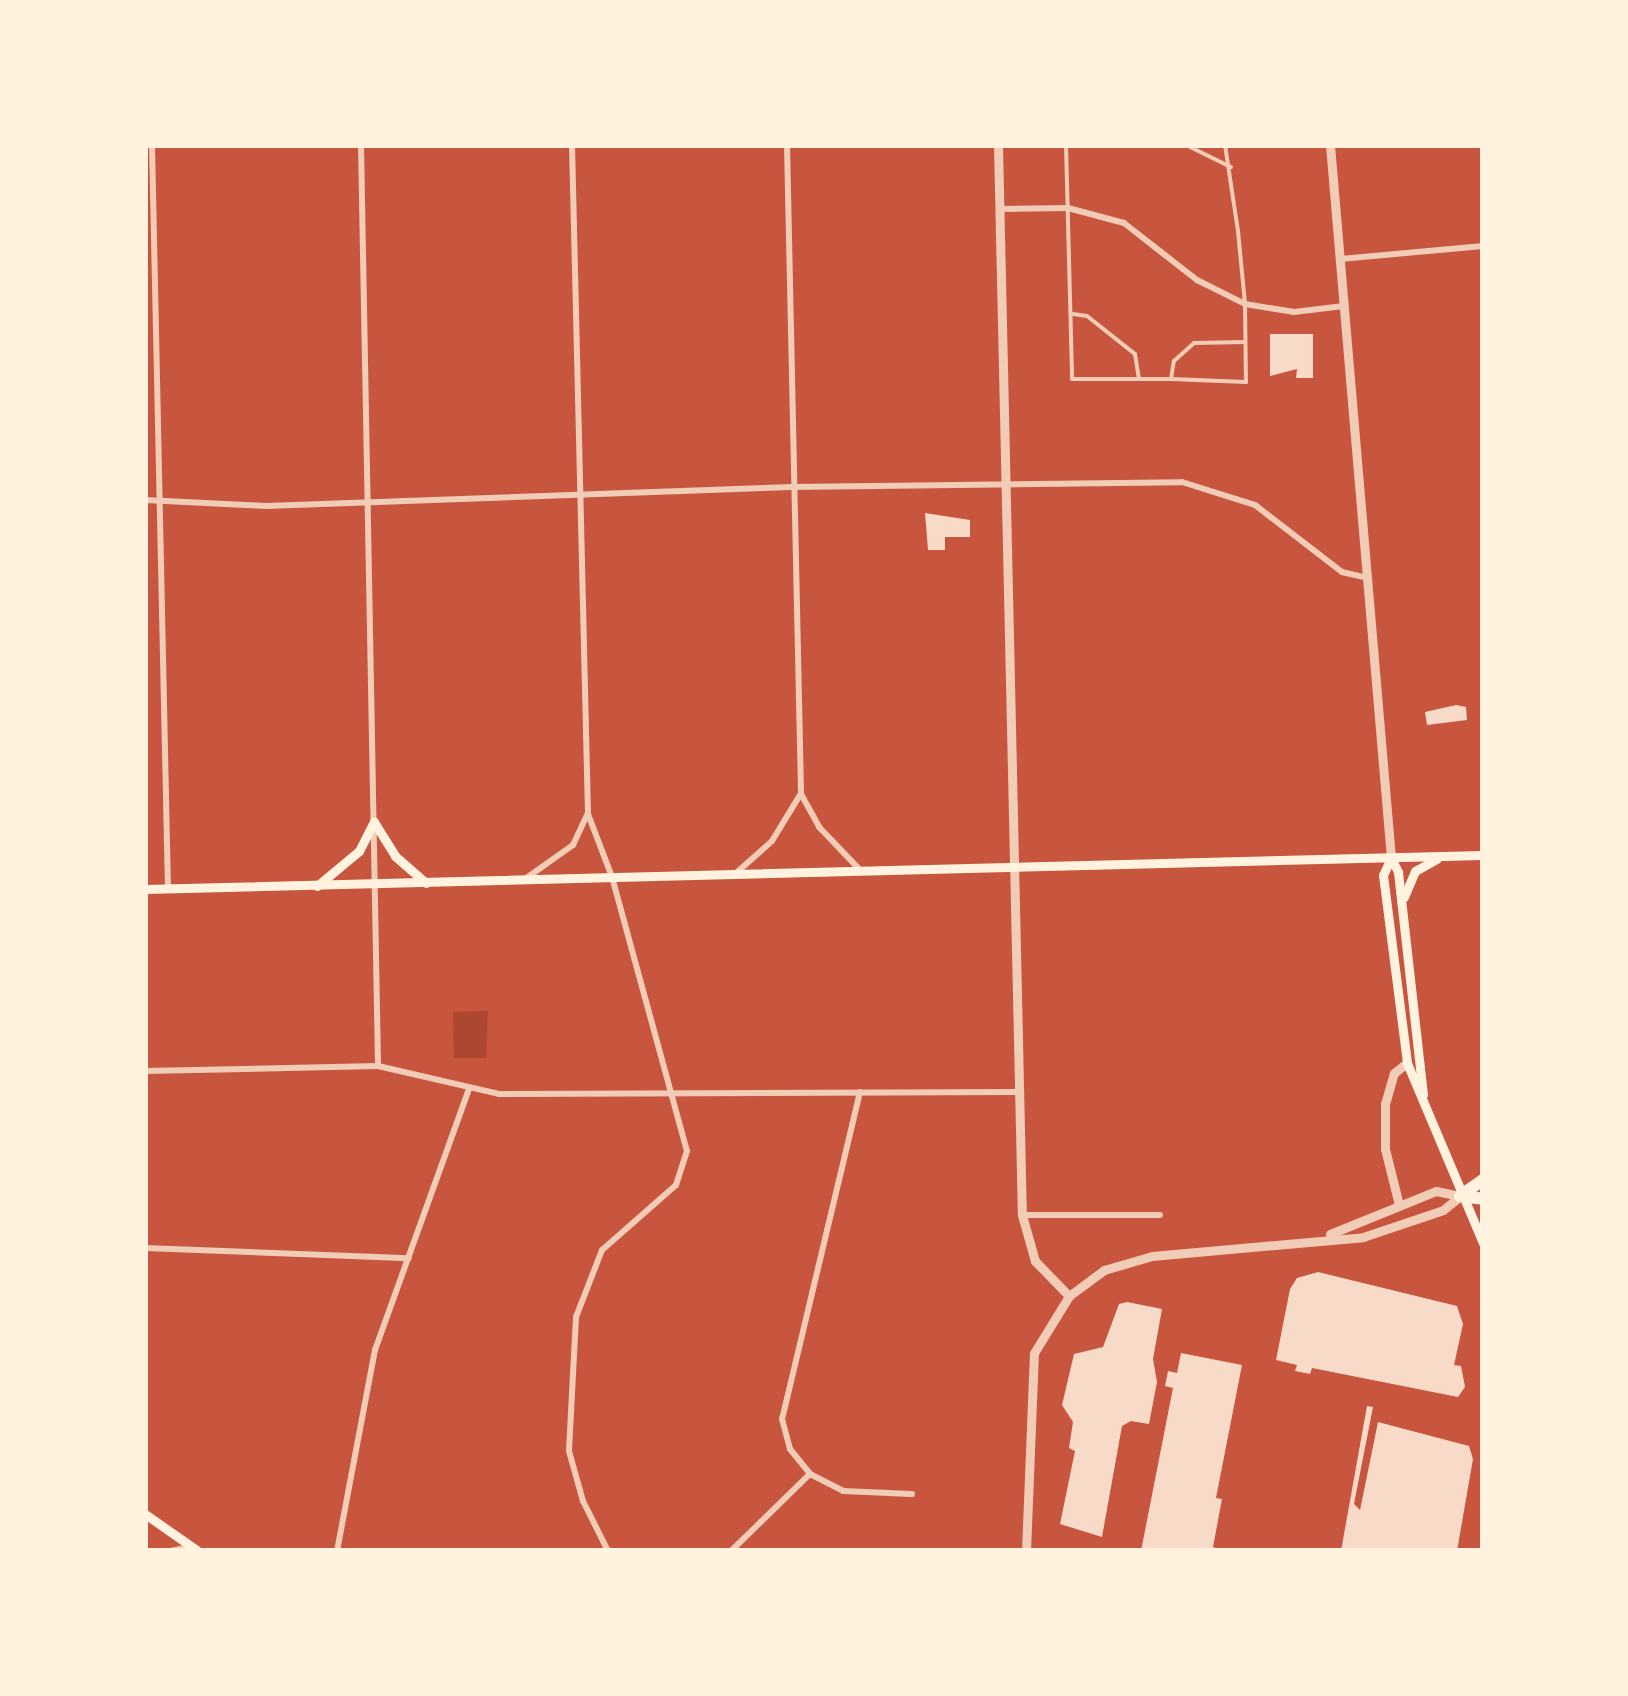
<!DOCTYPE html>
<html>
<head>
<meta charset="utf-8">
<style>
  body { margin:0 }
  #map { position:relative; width:1628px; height:1696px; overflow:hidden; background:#c8553d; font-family:"Exo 2",sans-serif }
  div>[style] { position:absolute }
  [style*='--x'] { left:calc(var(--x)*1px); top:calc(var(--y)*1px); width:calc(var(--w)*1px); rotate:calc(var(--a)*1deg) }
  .green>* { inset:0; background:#ae4732 }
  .building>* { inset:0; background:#f7dbc8 }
  .service>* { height:4px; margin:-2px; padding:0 2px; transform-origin:2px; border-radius:2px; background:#f1ccb7 }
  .minor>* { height:6px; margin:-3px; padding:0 3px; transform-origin:3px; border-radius:3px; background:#f1ccb7 }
  .tertiary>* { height:9px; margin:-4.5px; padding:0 4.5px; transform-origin:4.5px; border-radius:4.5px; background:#f1ccb7 }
  .secondary>* { height:9px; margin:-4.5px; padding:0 4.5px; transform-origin:4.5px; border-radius:4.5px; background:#fff3e0 }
  .motorway>* { height:12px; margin:-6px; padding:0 6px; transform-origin:6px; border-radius:6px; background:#fff3e0 }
  span { translate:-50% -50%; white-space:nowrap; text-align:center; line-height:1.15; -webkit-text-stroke:9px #fff3e0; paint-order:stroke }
  .frame { position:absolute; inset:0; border:148px solid #fff3e0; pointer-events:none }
</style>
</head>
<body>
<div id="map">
  <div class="green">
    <div style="clip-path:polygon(488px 1011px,486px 1058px,454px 1058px,453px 1012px)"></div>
  </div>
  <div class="building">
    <div style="clip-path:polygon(1270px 334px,1313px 334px,1313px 378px,1296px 378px,1297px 369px,1270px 376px)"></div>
    <div style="clip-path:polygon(925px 513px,970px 520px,970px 537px,945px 537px,945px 550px,928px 550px)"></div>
    <div style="clip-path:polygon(1456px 705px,1466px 707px,1467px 720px,1427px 725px,1425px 712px)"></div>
    <div style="clip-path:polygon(1318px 1272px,1457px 1306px,1463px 1324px,1454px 1365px,1461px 1366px,1465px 1387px,1458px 1397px,1312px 1368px,1310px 1374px,1295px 1371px,1297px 1365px,1276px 1360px,1290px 1289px,1297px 1278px)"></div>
    <div style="clip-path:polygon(1127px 1302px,1162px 1309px,1153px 1359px,1157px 1382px,1149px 1424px,1131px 1421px,1122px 1426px,1102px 1537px,1060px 1524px,1075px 1451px,1069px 1448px,1073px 1422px,1062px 1405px,1074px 1354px,1103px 1347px,1119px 1304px)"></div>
    <div style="clip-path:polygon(1181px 1353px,1242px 1365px,1216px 1498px,1222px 1499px,1213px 1547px,1223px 1551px,1141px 1551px,1173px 1388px,1165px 1386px,1168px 1371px,1177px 1373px)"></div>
    <div style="clip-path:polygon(1367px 1406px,1373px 1407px,1354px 1504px,1360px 1510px,1378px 1422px,1469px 1446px,1473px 1459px,1457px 1551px,1341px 1551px)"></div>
  </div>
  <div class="service">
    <div style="--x:1066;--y:145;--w:234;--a:88.5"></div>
    <div style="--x:1072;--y:379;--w:99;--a:0"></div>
    <div style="--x:1186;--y:145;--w:50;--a:26.1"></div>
    <div style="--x:1225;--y:145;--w:87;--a:81.4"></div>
    <div style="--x:1238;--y:231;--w:73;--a:84.5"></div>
    <div style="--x:1245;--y:304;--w:78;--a:89.3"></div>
    <div style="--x:1246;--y:382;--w:75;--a:-177.7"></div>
    <div style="--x:1171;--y:379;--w:18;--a:-81"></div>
    <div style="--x:1174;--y:361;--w:27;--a:-42"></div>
    <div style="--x:1194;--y:343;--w:51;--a:-1.1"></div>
    <div style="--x:1073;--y:314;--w:14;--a:8"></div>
    <div style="--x:1087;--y:316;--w:61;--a:38.4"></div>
    <div style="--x:1135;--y:354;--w:24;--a:81"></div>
  </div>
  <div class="minor">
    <div style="--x:152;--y:145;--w:744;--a:88.77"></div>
    <div style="--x:361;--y:145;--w:921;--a:88.94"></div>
    <div style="--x:572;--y:145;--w:669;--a:88.63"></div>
    <div style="--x:588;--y:814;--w:67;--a:69.1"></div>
    <div style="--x:612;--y:877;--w:284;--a:74.7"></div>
    <div style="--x:687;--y:1151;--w:36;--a:108"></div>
    <div style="--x:676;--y:1185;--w:98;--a:138.7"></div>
    <div style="--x:602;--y:1250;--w:72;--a:111.2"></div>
    <div style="--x:576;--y:1317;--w:134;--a:93"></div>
    <div style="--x:569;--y:1451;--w:52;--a:74.4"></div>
    <div style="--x:583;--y:1501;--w:56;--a:63.4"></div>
    <div style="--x:787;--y:145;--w:649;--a:88.76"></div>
    <div style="--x:801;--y:794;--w:38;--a:61"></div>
    <div style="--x:819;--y:827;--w:62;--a:46.3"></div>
    <div style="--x:1000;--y:209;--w:68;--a:-0.8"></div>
    <div style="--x:1068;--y:208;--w:58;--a:15"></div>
    <div style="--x:1124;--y:223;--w:93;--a:38"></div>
    <div style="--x:1197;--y:280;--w:54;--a:26.6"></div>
    <div style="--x:1245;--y:304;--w:50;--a:9.3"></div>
    <div style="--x:1294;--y:312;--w:50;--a:-6.8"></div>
    <div style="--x:1340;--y:259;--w:144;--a:-5.2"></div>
    <div style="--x:145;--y:500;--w:121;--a:2.8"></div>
    <div style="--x:266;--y:506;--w:526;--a:-2.07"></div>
    <div style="--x:792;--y:487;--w:390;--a:-0.7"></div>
    <div style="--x:1182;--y:482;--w:77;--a:17.5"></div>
    <div style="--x:1255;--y:505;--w:110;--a:37.6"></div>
    <div style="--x:1342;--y:572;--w:27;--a:13"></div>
    <div style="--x:736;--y:873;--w:48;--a:-41.6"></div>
    <div style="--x:772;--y:841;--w:54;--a:-58.7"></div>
    <div style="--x:525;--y:879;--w:59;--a:-35.3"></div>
    <div style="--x:573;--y:845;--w:33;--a:-65"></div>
    <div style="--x:145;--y:1071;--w:233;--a:-1.2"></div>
    <div style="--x:378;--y:1066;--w:124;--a:13"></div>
    <div style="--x:499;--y:1094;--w:520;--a:-0.22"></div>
    <div style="--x:860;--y:1092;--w:336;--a:103.4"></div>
    <div style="--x:782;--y:1419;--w:31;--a:75"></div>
    <div style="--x:790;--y:1449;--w:32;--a:51"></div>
    <div style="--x:810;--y:1474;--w:37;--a:27"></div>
    <div style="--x:843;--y:1491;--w:69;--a:2.5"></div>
    <div style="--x:1022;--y:1215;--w:138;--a:0"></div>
    <div style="--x:145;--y:1248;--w:264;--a:2.2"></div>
    <div style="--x:171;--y:1551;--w:19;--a:-12"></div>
    <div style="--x:337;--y:1551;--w:205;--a:-79.3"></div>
    <div style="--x:375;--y:1350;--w:277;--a:-70.2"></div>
    <div style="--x:731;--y:1551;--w:110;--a:-44.3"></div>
  </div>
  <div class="tertiary">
    <div style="--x:998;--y:145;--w:1070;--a:88.72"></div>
    <div style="--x:1022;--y:1215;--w:48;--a:74.2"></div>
    <div style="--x:1035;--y:1261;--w:49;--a:45.8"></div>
    <div style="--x:1330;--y:145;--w:716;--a:85.11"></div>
    <div style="--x:1399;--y:1205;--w:58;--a:-104"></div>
    <div style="--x:1385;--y:1149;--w:45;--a:-90"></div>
    <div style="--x:1385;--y:1104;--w:32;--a:-74"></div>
    <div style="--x:1394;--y:1073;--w:16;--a:-38"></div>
    <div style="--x:1330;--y:1234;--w:114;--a:-22.1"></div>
    <div style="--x:1436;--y:1191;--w:25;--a:12"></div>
    <div style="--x:1026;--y:1551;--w:198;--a:-87.7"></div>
    <div style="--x:1034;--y:1353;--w:67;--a:-58.4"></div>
    <div style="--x:1069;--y:1296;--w:44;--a:-36.6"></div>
    <div style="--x:1104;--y:1270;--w:50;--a:-16.3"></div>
    <div style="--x:1152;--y:1256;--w:212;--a:-5.1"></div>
    <div style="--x:1363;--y:1237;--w:84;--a:-18.6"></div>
    <div style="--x:1443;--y:1210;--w:22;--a:-39"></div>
  </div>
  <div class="secondary">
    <div style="--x:374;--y:822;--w:40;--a:58"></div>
    <div style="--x:395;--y:856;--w:41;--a:41.1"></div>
    <div style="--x:1391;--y:858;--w:19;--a:115"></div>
    <div style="--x:1383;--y:875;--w:190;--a:82.7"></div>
    <div style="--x:1407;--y:1063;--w:195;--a:67.1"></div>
    <div style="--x:1391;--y:858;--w:16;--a:63"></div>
    <div style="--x:1398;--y:872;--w:224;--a:83.6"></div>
    <div style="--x:317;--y:886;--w:55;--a:-39.8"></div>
    <div style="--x:359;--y:851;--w:33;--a:-63"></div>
    <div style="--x:145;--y:889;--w:1338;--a:-1.46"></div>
    <div style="--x:1404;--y:897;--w:28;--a:-67"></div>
    <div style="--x:1415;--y:871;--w:25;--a:-29"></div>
    <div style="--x:145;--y:1514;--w:65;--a:34.9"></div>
  </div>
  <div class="motorway">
    <div style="--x:1460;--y:1196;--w:28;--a:-35"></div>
    <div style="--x:1460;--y:1196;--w:23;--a:7"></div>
  </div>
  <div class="frame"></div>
</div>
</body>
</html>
